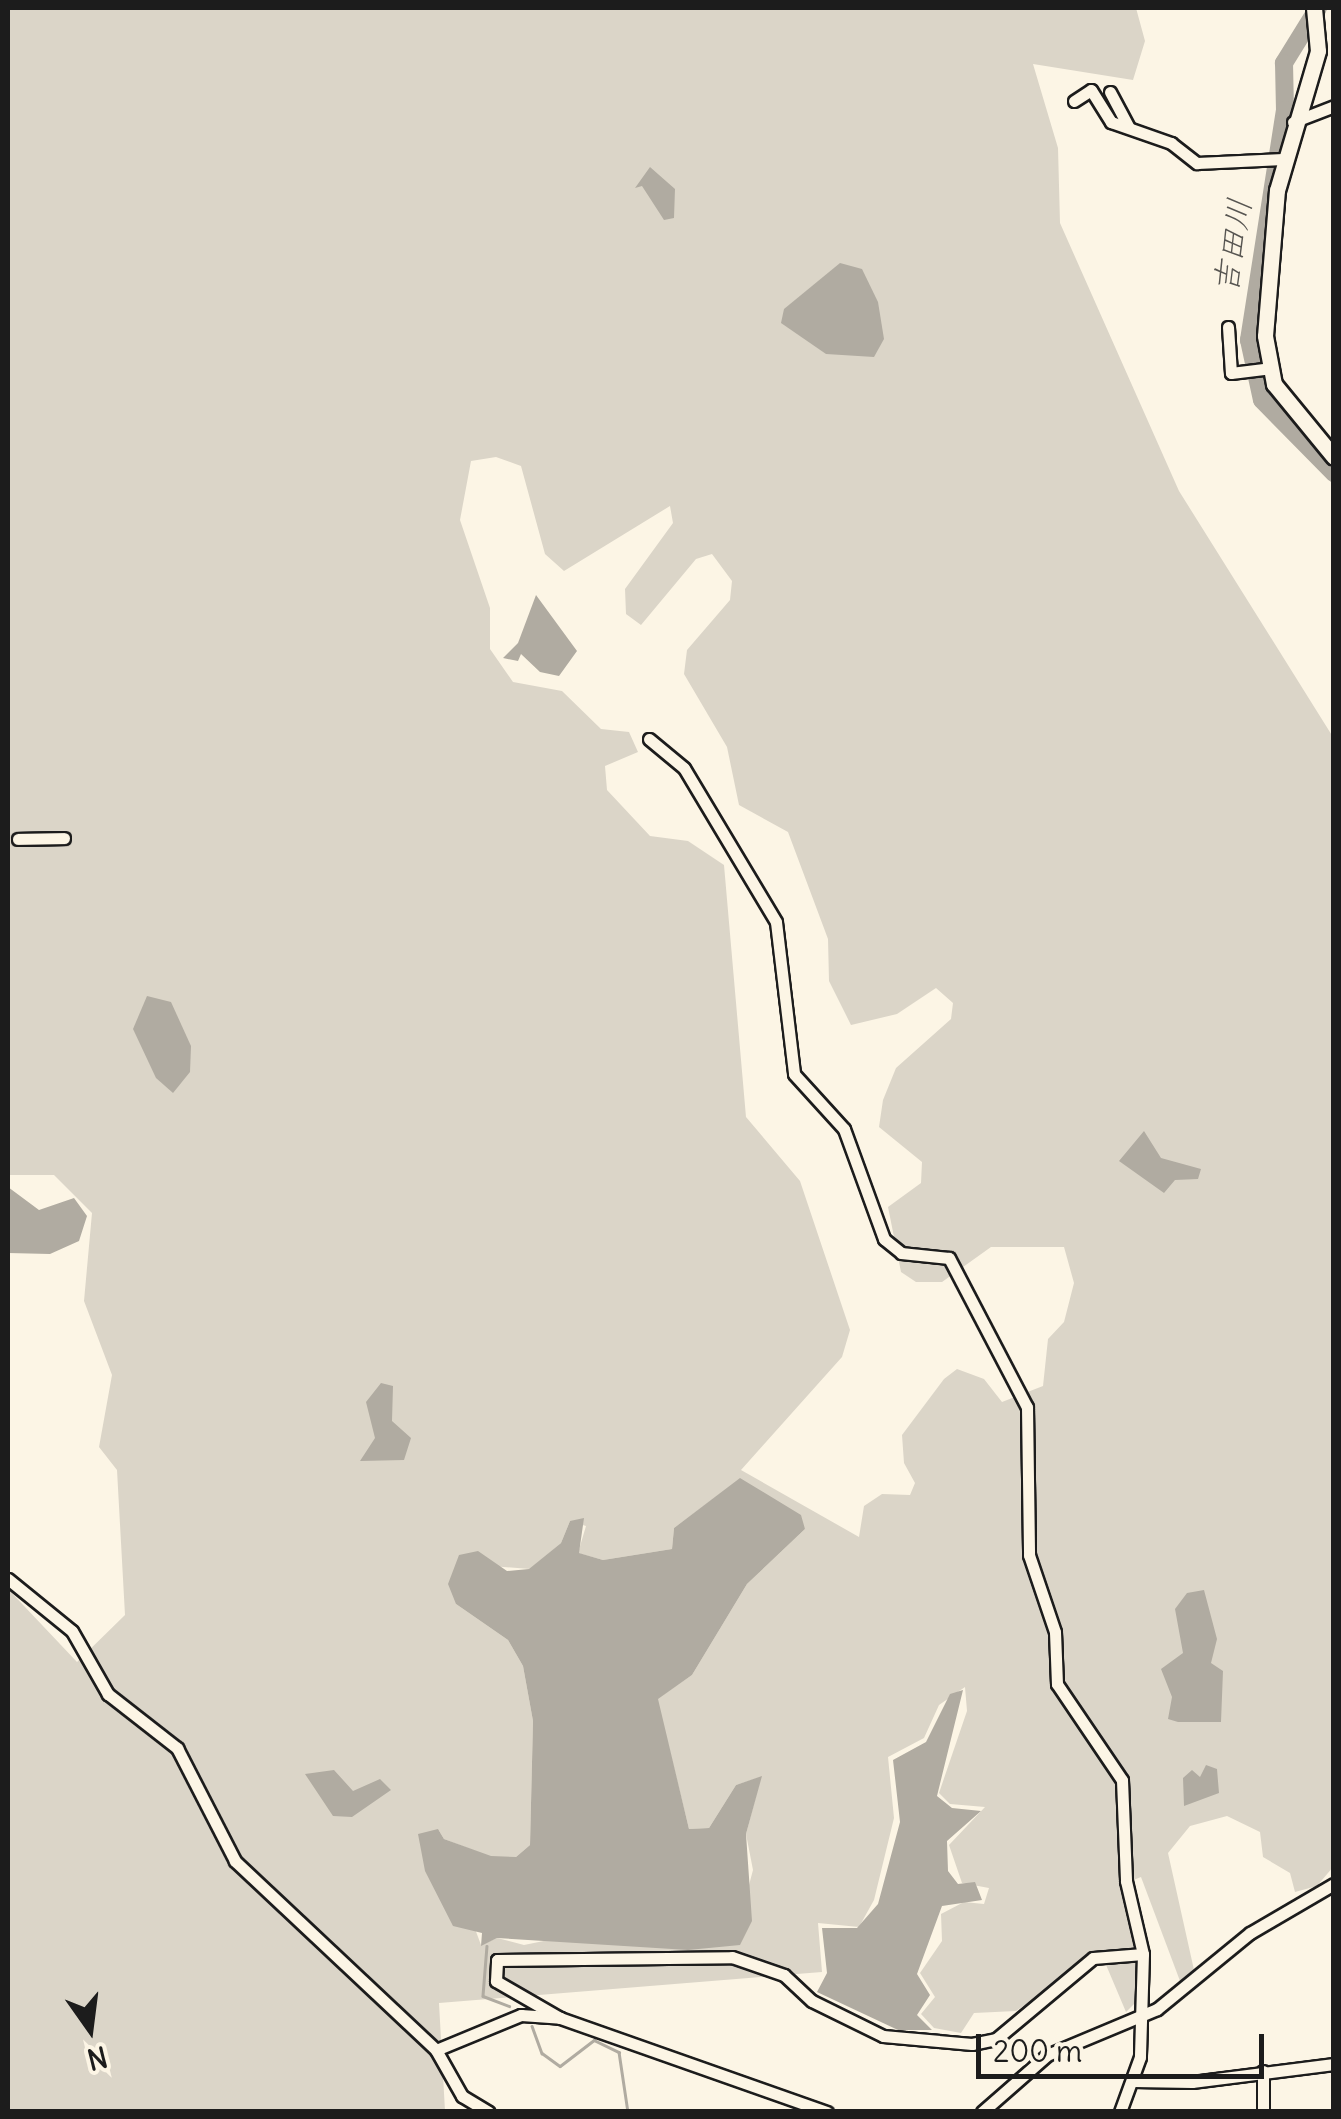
<!DOCTYPE html>
<html>
<head>
<meta charset="utf-8">
<style>
  body { margin:0 }
  #map { position:relative; width:1341px; height:2119px; overflow:hidden; background:#fcf5e5; font-family:Delius,"Klee One",sans-serif }
  div>[style] { position:absolute }
  [style*='--x'] { left:calc(var(--x)*1px); top:calc(var(--y)*1px); width:calc(var(--w)*1px); rotate:calc(var(--a)*1deg) }
  .green>* { inset:0; background:#dbd5c8 }
  .water>* { inset:0; background:#b0aba1 }
  .stream>* { height:2.5px; margin:-1.25px; padding:0 1.25px; transform-origin:1.25px; border-radius:1.25px; background:#b0aba1 }
  .river>* { height:18px; margin:-9px; padding:0 9px; transform-origin:9px; border-radius:9px; background:#b0aba1 }
  .roads { filter:drop-shadow(2px 0 #1c1c1c) drop-shadow(-2px 0 #1c1c1c) drop-shadow(0 2px #1c1c1c) drop-shadow(0 -2px #1c1c1c) }
  .minor>* { height:11px; margin:-5.5px; padding:0 5.5px; transform-origin:5.5px; border-radius:5.5px; background:#fcf5e5 }
  .major>* { height:15px; margin:-7.5px; padding:0 7.5px; transform-origin:7.5px; border-radius:7.5px; background:#fcf5e5 }
  span { translate:-50% -50%; white-space:nowrap; text-align:center; line-height:1.15; -webkit-text-stroke:9px #fcf5e5; paint-order:stroke }
  .water-label { font-size:32px; color:#575551; font-style:italic }
  .frame { position:absolute; inset:0; border:10px solid #1c1c1c; pointer-events:none }
  .north { position:absolute; left:40px; top:1979px; width:100px; height:100px; -webkit-text-stroke:8px #fcf5e5; paint-order:stroke; rotate:166deg; font-size:28px; font-weight:700; line-height:40px; text-align:center; color:#1c1c1c }
  .north::after { content:''; display:block; margin:auto; width:35px; height:45px; background:#1c1c1c; clip-path:polygon(50% 0,100% 100%,50% 72%,0 100%) }
  .scale { position:absolute; left:976px; top:2034px; width:288px; height:45px; box-sizing:border-box; border:5px solid #1c1c1c; border-top:0; padding-left:12px; font-size:30px; line-height:35px; white-space:nowrap; color:#1c1c1c; -webkit-text-stroke:8px #fcf5e5; paint-order:stroke }
</style>
</head>
<body>
<div id="map">
  <div class="green">
    <div style="clip-path:polygon(evenodd,8px 8px,1136px 8px,1145px 41px,1133px 80px,1033px 64px,1058px 148px,1060px 223px,1179px 491px,1333px 737px,1333px 1867px,1317px 1886px,1295px 1892px,1290px 1873px,1263px 1857px,1260px 1832px,1227px 1816px,1190px 1826px,1168px 1853px,1194px 1970px,1180px 1981px,1141px 1877px,1121px 1885px,1137px 1945px,1135px 2003px,1126px 2012px,1101px 1953px,1016px 2011px,974px 2013px,961px 2033px,934px 2028px,921px 2014px,935px 1997px,920px 1973px,942px 1941px,941px 1914px,964px 1902px,984px 1904px,989px 1888px,962px 1883px,949px 1845px,985px 1807px,950px 1804px,939px 1793px,967px 1711px,965px 1687px,939px 1705px,924px 1738px,888px 1757px,894px 1818px,874px 1900px,859px 1927px,818px 1923px,822px 1972px,439px 2003px,445px 2111px,8px 2111px,8px 1589px,77px 1662px,125px 1615px,117px 1470px,99px 1447px,112px 1375px,84px 1301px,92px 1213px,54px 1175px,8px 1175px,8px 8px,496px 457px,521px 466px,545px 554px,564px 571px,670px 506px,673px 523px,625px 589px,626px 614px,641px 625px,696px 559px,712px 554px,732px 581px,730px 600px,687px 650px,684px 674px,727px 747px,739px 805px,788px 832px,828px 939px,829px 981px,851px 1025px,897px 1014px,936px 988px,953px 1003px,951px 1019px,896px 1068px,883px 1100px,879px 1127px,922px 1162px,921px 1183px,888px 1207px,901px 1272px,916px 1282px,942px 1282px,991px 1247px,1064px 1247px,1074px 1283px,1064px 1322px,1048px 1339px,1043px 1386px,1002px 1402px,984px 1379px,957px 1369px,944px 1379px,902px 1435px,904px 1463px,915px 1483px,910px 1495px,882px 1494px,864px 1506px,859px 1537px,741px 1470px,842px 1357px,850px 1330px,800px 1181px,746px 1117px,724px 865px,688px 841px,650px 836px,607px 790px,605px 766px,638px 752px,629px 732px,601px 729px,562px 691px,513px 682px,490px 649px,490px 608px,460px 520px,471px 461px,496px 457px,8px 8px,740px 1479px,805px 1529px,747px 1584px,692px 1675px,657px 1699px,689px 1829px,709px 1828px,736px 1785px,761px 1777px,746px 1834px,753px 1870px,745px 1900px,524px 1945px,497px 1938px,481px 1945px,438px 1829px,444px 1839px,491px 1857px,516px 1857px,530px 1845px,533px 1721px,523px 1666px,508px 1640px,456px 1604px,491px 1566px,530px 1569px,561px 1543px,570px 1521px,586px 1526px,578px 1553px,603px 1560px,672px 1549px,674px 1528px,740px 1479px)"></div>
  </div>
  <div class="water">
    <div style="clip-path:polygon(650px 167px,675px 189px,674px 218px,664px 220px,642px 186px,635px 188px)"></div>
    <div style="clip-path:polygon(840px 263px,862px 269px,878px 302px,884px 339px,874px 357px,826px 354px,781px 323px,784px 309px)"></div>
    <div style="clip-path:polygon(536px 595px,577px 651px,559px 676px,540px 672px,521px 654px,518px 661px,503px 658px,518px 643px)"></div>
    <div style="clip-path:polygon(147px 996px,171px 1002px,191px 1046px,190px 1072px,173px 1093px,156px 1078px,133px 1029px)"></div>
    <div style="clip-path:polygon(1144px 1131px,1161px 1158px,1201px 1169px,1198px 1179px,1175px 1180px,1164px 1193px,1119px 1161px)"></div>
    <div style="clip-path:polygon(8px 1187px,39px 1210px,74px 1198px,87px 1216px,79px 1241px,50px 1254px,8px 1253px)"></div>
    <div style="clip-path:polygon(381px 1383px,393px 1386px,392px 1421px,411px 1438px,404px 1460px,360px 1461px,375px 1438px,366px 1402px)"></div>
    <div style="clip-path:polygon(740px 1478px,801px 1515px,805px 1529px,747px 1584px,692px 1675px,658px 1699px,689px 1829px,709px 1828px,736px 1785px,762px 1776px,746px 1834px,752px 1921px,740px 1945px,688px 1950px,497px 1938px,481px 1946px,482px 1933px,453px 1926px,425px 1871px,418px 1834px,438px 1829px,444px 1839px,491px 1856px,516px 1857px,530px 1845px,533px 1721px,523px 1666px,508px 1640px,456px 1604px,448px 1584px,459px 1555px,478px 1551px,507px 1571px,529px 1569px,561px 1543px,570px 1521px,584px 1518px,579px 1553px,603px 1560px,672px 1549px,674px 1528px)"></div>
    <div style="clip-path:polygon(1204px 1590px,1217px 1639px,1211px 1663px,1223px 1671px,1221px 1722px,1178px 1722px,1168px 1719px,1172px 1697px,1161px 1669px,1183px 1653px,1175px 1609px,1187px 1593px)"></div>
    <div style="clip-path:polygon(963px 1690px,937px 1796px,952px 1808px,981px 1811px,947px 1841px,948px 1871px,958px 1884px,975px 1882px,982px 1900px,942px 1906px,917px 1974px,930px 1995px,917px 2015px,932px 2030px,898px 2030px,817px 1992px,827px 1973px,822px 1928px,857px 1928px,878px 1904px,900px 1822px,893px 1760px,926px 1742px,950px 1694px)"></div>
    <div style="clip-path:polygon(1206px 1765px,1217px 1769px,1219px 1793px,1184px 1806px,1183px 1778px,1192px 1770px,1200px 1777px)"></div>
    <div style="clip-path:polygon(334px 1770px,353px 1791px,380px 1779px,391px 1790px,352px 1817px,333px 1816px,305px 1774px)"></div>
  </div>
  <div class="stream">
    <div style="--x:487;--y:1946;--w:50;--a:94.6"></div>
    <div style="--x:483;--y:1996;--w:28;--a:21"></div>
    <div style="--x:532;--y:2026;--w:29;--a:70"></div>
    <div style="--x:542;--y:2053;--w:22;--a:36"></div>
    <div style="--x:560;--y:2066;--w:43;--a:-37.4"></div>
    <div style="--x:594;--y:2040;--w:28;--a:26"></div>
    <div style="--x:619;--y:2052;--w:61;--a:81.5"></div>
  </div>
  <div class="river">
    <div style="--x:1318;--y:8;--w:65;--a:121.7"></div>
    <div style="--x:1284;--y:63;--w:47;--a:88.8"></div>
    <div style="--x:1285;--y:110;--w:233;--a:98.9"></div>
    <div style="--x:1249;--y:340;--w:61;--a:77.8"></div>
    <div style="--x:1262;--y:400;--w:103;--a:45.4"></div>
  </div>
  <div class="roads">
    <div class="minor">
      <div style="--x:1110;--y:92;--w:40;--a:62"></div>
      <div style="--x:1074;--y:101;--w:20;--a:-33"></div>
      <div style="--x:1091;--y:90;--w:38;--a:58"></div>
      <div style="--x:1111;--y:122;--w:64;--a:19.3"></div>
      <div style="--x:1171;--y:143;--w:33;--a:38"></div>
      <div style="--x:1197;--y:163;--w:86;--a:-2.7"></div>
      <div style="--x:1293;--y:122;--w:44;--a:-21.3"></div>
      <div style="--x:1228;--y:327;--w:46;--a:86.3"></div>
      <div style="--x:1231;--y:373;--w:39;--a:-7"></div>
      <div style="--x:649;--y:739;--w:45;--a:39.6"></div>
      <div style="--x:684;--y:768;--w:179;--a:59.1"></div>
      <div style="--x:776;--y:922;--w:153;--a:83.2"></div>
      <div style="--x:794;--y:1074;--w:74;--a:47.7"></div>
      <div style="--x:844;--y:1129;--w:117;--a:70"></div>
      <div style="--x:884;--y:1239;--w:22;--a:39"></div>
      <div style="--x:901;--y:1253;--w:48;--a:5.9"></div>
      <div style="--x:949;--y:1258;--w:168;--a:62.4"></div>
      <div style="--x:1027;--y:1407;--w:148;--a:89.2"></div>
      <div style="--x:1029;--y:1555;--w:81;--a:71.3"></div>
      <div style="--x:1055;--y:1632;--w:52;--a:87.8"></div>
      <div style="--x:1057;--y:1684;--w:116;--a:55.9"></div>
      <div style="--x:1122;--y:1780;--w:101;--a:87.7"></div>
      <div style="--x:1126;--y:1881;--w:75;--a:76.9"></div>
      <div style="--x:1143;--y:1954;--w:103;--a:91.7"></div>
      <div style="--x:1140;--y:2057;--w:59;--a:110"></div>
      <div style="--x:18;--y:839;--w:46;--a:-1.2"></div>
      <div style="--x:8;--y:1579;--w:82;--a:39.1"></div>
      <div style="--x:72;--y:1631;--w:73;--a:60.3"></div>
      <div style="--x:108;--y:1694;--w:88;--a:38"></div>
      <div style="--x:177;--y:1748;--w:127;--a:62.8"></div>
      <div style="--x:235;--y:1861;--w:276;--a:43.2"></div>
      <div style="--x:436;--y:2050;--w:53;--a:60.5"></div>
      <div style="--x:462;--y:2096;--w:31;--a:31"></div>
      <div style="--x:560;--y:2018;--w:74;--a:-150"></div>
      <div style="--x:496;--y:1981;--w:21;--a:-87"></div>
      <div style="--x:497;--y:1960;--w:235;--a:-0.7"></div>
      <div style="--x:732;--y:1957;--w:55;--a:19.1"></div>
      <div style="--x:784;--y:1975;--w:38;--a:43"></div>
      <div style="--x:812;--y:2001;--w:79;--a:26.2"></div>
      <div style="--x:883;--y:2036;--w:89;--a:5.1"></div>
      <div style="--x:972;--y:2044;--w:25;--a:-12"></div>
      <div style="--x:996;--y:2039;--w:126;--a:-39.9"></div>
      <div style="--x:1093;--y:1958;--w:50;--a:-4.6"></div>
      <div style="--x:436;--y:2050;--w:92;--a:-22.4"></div>
      <div style="--x:521;--y:2015;--w:39;--a:4"></div>
      <div style="--x:560;--y:2018;--w:283;--a:19.4"></div>
      <div style="--x:1263;--y:2071;--w:41;--a:90"></div>
      <div style="--x:1134;--y:2081;--w:58;--a:1"></div>
      <div style="--x:1192;--y:2082;--w:143;--a:-7.2"></div>
      <div style="--x:982;--y:2112;--w:86;--a:-41.2"></div>
      <div style="--x:1047;--y:2055;--w:119;--a:-22.7"></div>
      <div style="--x:1157;--y:2009;--w:120;--a:-39.3"></div>
      <div style="--x:1250;--y:1933;--w:97;--a:-30.3"></div>
    </div>
    <div class="major">
      <div style="--x:1314;--y:8;--w:43;--a:84.7"></div>
      <div style="--x:1318;--y:51;--w:145;--a:106.4"></div>
      <div style="--x:1277;--y:190;--w:146;--a:94.7"></div>
      <div style="--x:1265;--y:336;--w:49;--a:79.4"></div>
      <div style="--x:1274;--y:384;--w:94;--a:50.6"></div>
    </div>
  </div>
  <div class="water-label">
    <span style="left:1233px;top:246px;rotate:-81deg">吉田川</span>
  </div>
  <div class="frame"></div>
  <div class="north">N</div>
  <div class="scale">200 m</div>
</div>
</body>
</html>
